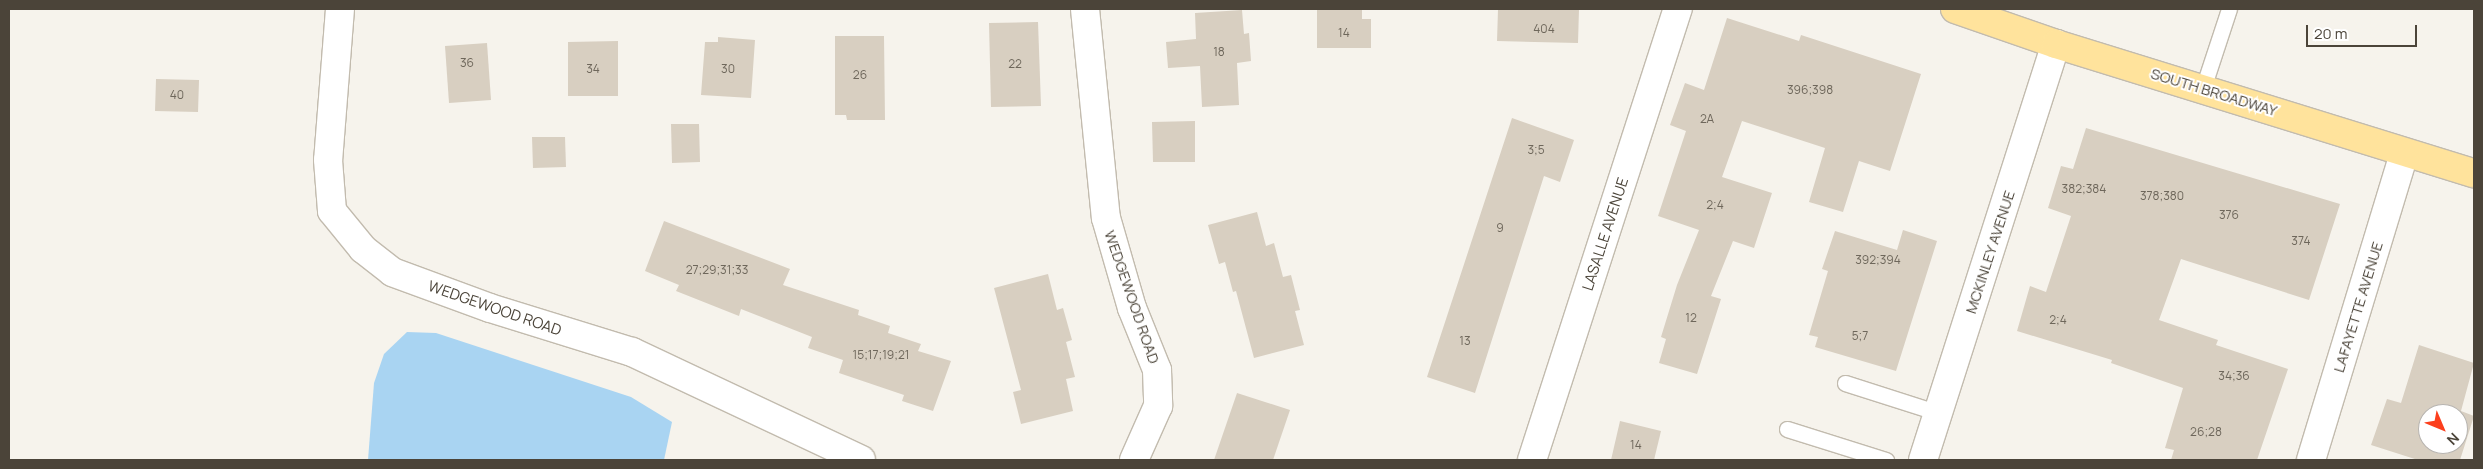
<!DOCTYPE html>
<html>
<head>
<meta charset="utf-8">
<style>
  body { margin:0 }
  #map { position:relative; width:2483px; height:469px; overflow:hidden; background:#f6f3ec; font-family:Manrope,sans-serif }
  div>[style] { position:absolute }
  [style*='--x'] { left:calc(var(--x)*1px); top:calc(var(--y)*1px); width:calc(var(--w)*1px); rotate:calc(var(--a)*1deg) }
  .water>* { inset:0; background:#a9d4f2 }
  .building>* { inset:0; background:#d8cfc1 }
  .roads { filter:drop-shadow(1px 0 #c2bbae) drop-shadow(-1px 0 #c2bbae) drop-shadow(0 1px #c2bbae) drop-shadow(0 -1px #c2bbae) }
  .service>* { height:15px; margin:-7.5px; padding:0 7.5px; transform-origin:7.5px; border-radius:7.5px; background:#fff }
  .minor>* { height:28px; margin:-14px; padding:0 14px; transform-origin:14px; border-radius:14px; background:#fff }
  .primary>* { height:28px; margin:-14px; padding:0 14px; transform-origin:14px; border-radius:14px; background:#ffe39c }
  span { translate:-50% -50%; white-space:nowrap; text-align:center; line-height:1.15; -webkit-text-stroke:4px #fff; paint-order:stroke }
  .number-label { font-size:12px; color:#6e675b }
  .number-label span { -webkit-text-stroke-width:0 }
  .street-label { font-size:15px; color:#4b4439 }
  .frame { position:absolute; inset:0; border:10px solid #4b4439; pointer-events:none }
  .north { position:absolute; left:2418px; top:404px; width:50px; height:50px; box-sizing:border-box; background:#fff; border:1px solid #b7b4b0; border-radius:50%; rotate:135deg; font-size:14px; font-weight:700; line-height:20px; text-align:center; color:#4b4439 }
  .north::after { content:''; display:block; margin:auto; width:18px; height:22px; background:#fc3f1d; clip-path:polygon(50% 0,100% 100%,50% 72%,0 100%) }
  .scale { position:absolute; left:2306px; top:25px; width:111px; height:22px; box-sizing:border-box; border:2px solid #4b4439; border-top:0; padding-left:6px; font-size:15px; line-height:18px; white-space:nowrap; color:#4b4439; -webkit-text-stroke:4px #fff; paint-order:stroke }
</style>
</head>
<body>
<div id="map">
  <div class="water">
    <div style="clip-path:polygon(407px 332px,436px 333px,631px 397px,672px 422px,664px 460px,368px 460px,374px 383px,384px 354px)"></div>
  </div>
  <div class="building">
    <div style="clip-path:polygon(1317px 9px,1362px 9px,1362px 19px,1371px 19px,1371px 48px,1317px 48px)"></div>
    <div style="clip-path:polygon(1498px 9px,1579px 9px,1578px 43px,1497px 41px)"></div>
    <div style="clip-path:polygon(1242px 10px,1244px 34px,1249px 33px,1251px 61px,1237px 63px,1239px 105px,1202px 107px,1200px 66px,1168px 68px,1166px 42px,1196px 39px,1195px 13px)"></div>
    <div style="clip-path:polygon(1727px 18px,1799px 41px,1801px 35px,1921px 74px,1890px 171px,1859px 161px,1843px 212px,1809px 202px,1825px 148px,1742px 121px,1722px 177px,1772px 193px,1754px 248px,1733px 241px,1711px 296px,1721px 299px,1697px 374px,1659px 363px,1666px 339px,1661px 337px,1677px 285px,1699px 230px,1658px 216px,1686px 131px,1670px 125px,1685px 83px,1704px 90px)"></div>
    <div style="clip-path:polygon(1038px 22px,1041px 106px,991px 107px,989px 23px)"></div>
    <div style="clip-path:polygon(835px 36px,884px 36px,885px 120px,847px 120px,846px 115px,835px 115px)"></div>
    <div style="clip-path:polygon(718px 37px,755px 40px,751px 98px,701px 95px,705px 42px,718px 42px)"></div>
    <div style="clip-path:polygon(618px 41px,618px 96px,568px 96px,568px 42px)"></div>
    <div style="clip-path:polygon(487px 43px,491px 100px,449px 103px,445px 46px)"></div>
    <div style="clip-path:polygon(156px 79px,199px 80px,198px 112px,155px 111px)"></div>
    <div style="clip-path:polygon(1512px 118px,1574px 140px,1560px 182px,1544px 176px,1475px 393px,1427px 377px)"></div>
    <div style="clip-path:polygon(1195px 121px,1195px 162px,1153px 162px,1152px 122px)"></div>
    <div style="clip-path:polygon(671px 124px,699px 124px,700px 162px,672px 163px)"></div>
    <div style="clip-path:polygon(2086px 128px,2340px 204px,2309px 300px,2181px 259px,2159px 320px,2218px 340px,2216px 345px,2288px 369px,2257px 460px,2171px 460px,2174px 450px,2165px 448px,2183px 388px,2111px 363px,2112px 360px,2017px 331px,2030px 286px,2046px 292px,2071px 216px,2048px 208px,2061px 166px,2073px 169px)"></div>
    <div style="clip-path:polygon(532px 137px,565px 137px,566px 167px,533px 168px)"></div>
    <div style="clip-path:polygon(1257px 212px,1266px 246px,1274px 243px,1283px 277px,1291px 275px,1300px 310px,1295px 311px,1304px 345px,1254px 358px,1236px 291px,1233px 292px,1225px 262px,1219px 264px,1208px 225px)"></div>
    <div style="clip-path:polygon(664px 221px,790px 269px,783px 285px,859px 310px,858px 315px,890px 326px,888px 333px,921px 344px,918px 351px,951px 361px,933px 411px,902px 401px,904px 395px,839px 373px,843px 360px,808px 348px,812px 337px,741px 309px,739px 316px,676px 291px,679px 285px,645px 271px)"></div>
    <div style="clip-path:polygon(1903px 230px,1937px 241px,1896px 371px,1815px 347px,1818px 337px,1809px 335px,1828px 271px,1822px 269px,1835px 231px,1897px 250px)"></div>
    <div style="clip-path:polygon(1048px 274px,1057px 310px,1063px 308px,1072px 340px,1066px 342px,1075px 377px,1066px 379px,1073px 411px,1021px 424px,1013px 392px,1021px 390px,994px 288px)"></div>
    <div style="clip-path:polygon(evenodd,2419px 345px,2474px 363px,2461px 411px,2474px 416px,2460px 460px,2418px 460px,2371px 445px,2387px 399px,2401px 403px,2419px 345px,2428px 414px,2458px 414px,2458px 444px,2428px 444px,2428px 414px)"></div>
    <div style="clip-path:polygon(1237px 393px,1290px 410px,1273px 460px,1214px 460px)"></div>
    <div style="clip-path:polygon(1620px 421px,1661px 431px,1654px 460px,1611px 460px)"></div>
  </div>
  <div class="roads">
    <div class="service">
      <div style="--x:2203;--y:88;--w:83;--a:-71.8"></div>
      <div style="--x:1845;--y:383;--w:99;--a:17.7"></div>
      <div style="--x:1787;--y:429;--w:104;--a:17.4"></div>
    </div>
    <div class="minor">
      <div style="--x:340;--y:9;--w:151;--a:94.5"></div>
      <div style="--x:328;--y:160;--w:51;--a:85.5"></div>
      <div style="--x:332;--y:211;--w:49;--a:50.8"></div>
      <div style="--x:363;--y:249;--w:37;--a:38"></div>
      <div style="--x:392;--y:272;--w:104;--a:20.2"></div>
      <div style="--x:490;--y:308;--w:149;--a:17.2"></div>
      <div style="--x:632;--y:352;--w:253;--a:25.2"></div>
      <div style="--x:1085;--y:9;--w:210;--a:84.3"></div>
      <div style="--x:1106;--y:218;--w:94;--a:73.9"></div>
      <div style="--x:1132;--y:308;--w:67;--a:68"></div>
      <div style="--x:1157;--y:370;--w:36;--a:88"></div>
      <div style="--x:1158;--y:406;--w:59;--a:114"></div>
      <div style="--x:1532;--y:460;--w:474;--a:-72.1"></div>
      <div style="--x:1923;--y:460;--w:437;--a:-72.3"></div>
      <div style="--x:2311;--y:460;--w:320;--a:-73.1"></div>
    </div>
    <div class="primary">
      <div style="--x:1955;--y:9;--w:107;--a:19.1"></div>
      <div style="--x:2056;--y:44;--w:437;--a:17.2"></div>
    </div>
  </div>
  <div class="number-label">
    <span style="left:1544px;top:29px">404</span>
    <span style="left:1344px;top:33px">14</span>
    <span style="left:1219px;top:52px">18</span>
    <span style="left:467px;top:63px">36</span>
    <span style="left:1015px;top:64px">22</span>
    <span style="left:593px;top:69px">34</span>
    <span style="left:728px;top:69px">30</span>
    <span style="left:860px;top:75px">26</span>
    <span style="left:1810px;top:90px">396;398</span>
    <span style="left:177px;top:95px">40</span>
    <span style="left:1707px;top:119px">2A</span>
    <span style="left:1536px;top:150px">3;5</span>
    <span style="left:2084px;top:189px">382;384</span>
    <span style="left:2162px;top:196px">378;380</span>
    <span style="left:1715px;top:205px">2;4</span>
    <span style="left:2229px;top:215px">376</span>
    <span style="left:1500px;top:228px">9</span>
    <span style="left:2301px;top:241px">374</span>
    <span style="left:1878px;top:260px">392;394</span>
    <span style="left:717px;top:270px">27;29;31;33</span>
    <span style="left:1691px;top:318px">12</span>
    <span style="left:2058px;top:320px">2;4</span>
    <span style="left:1860px;top:336px">5;7</span>
    <span style="left:1465px;top:341px">13</span>
    <span style="left:881px;top:355px">15;17;19;21</span>
    <span style="left:2234px;top:376px">34;36</span>
    <span style="left:2206px;top:432px">26;28</span>
    <span style="left:1636px;top:445px">14</span>
  </div>
  <div class="street-label">
    <span style="left:2214px;top:92px;rotate:17deg">SOUTH BROADWAY</span>
    <span style="left:1605px;top:234px;rotate:-72deg">LASALLE AVENUE</span>
    <span style="left:1990px;top:252px;rotate:-72deg">MCKINLEY AVENUE</span>
    <span style="left:1132px;top:297px;rotate:71deg">WEDGEWOOD ROAD</span>
    <span style="left:2358px;top:307px;rotate:-73deg">LAFAYETTE AVENUE</span>
    <span style="left:495px;top:308px;rotate:19deg">WEDGEWOOD ROAD</span>
  </div>
  <div class="frame"></div>
  <div class="north">N</div>
  <div class="scale">20 m</div>
</div>
</body>
</html>
